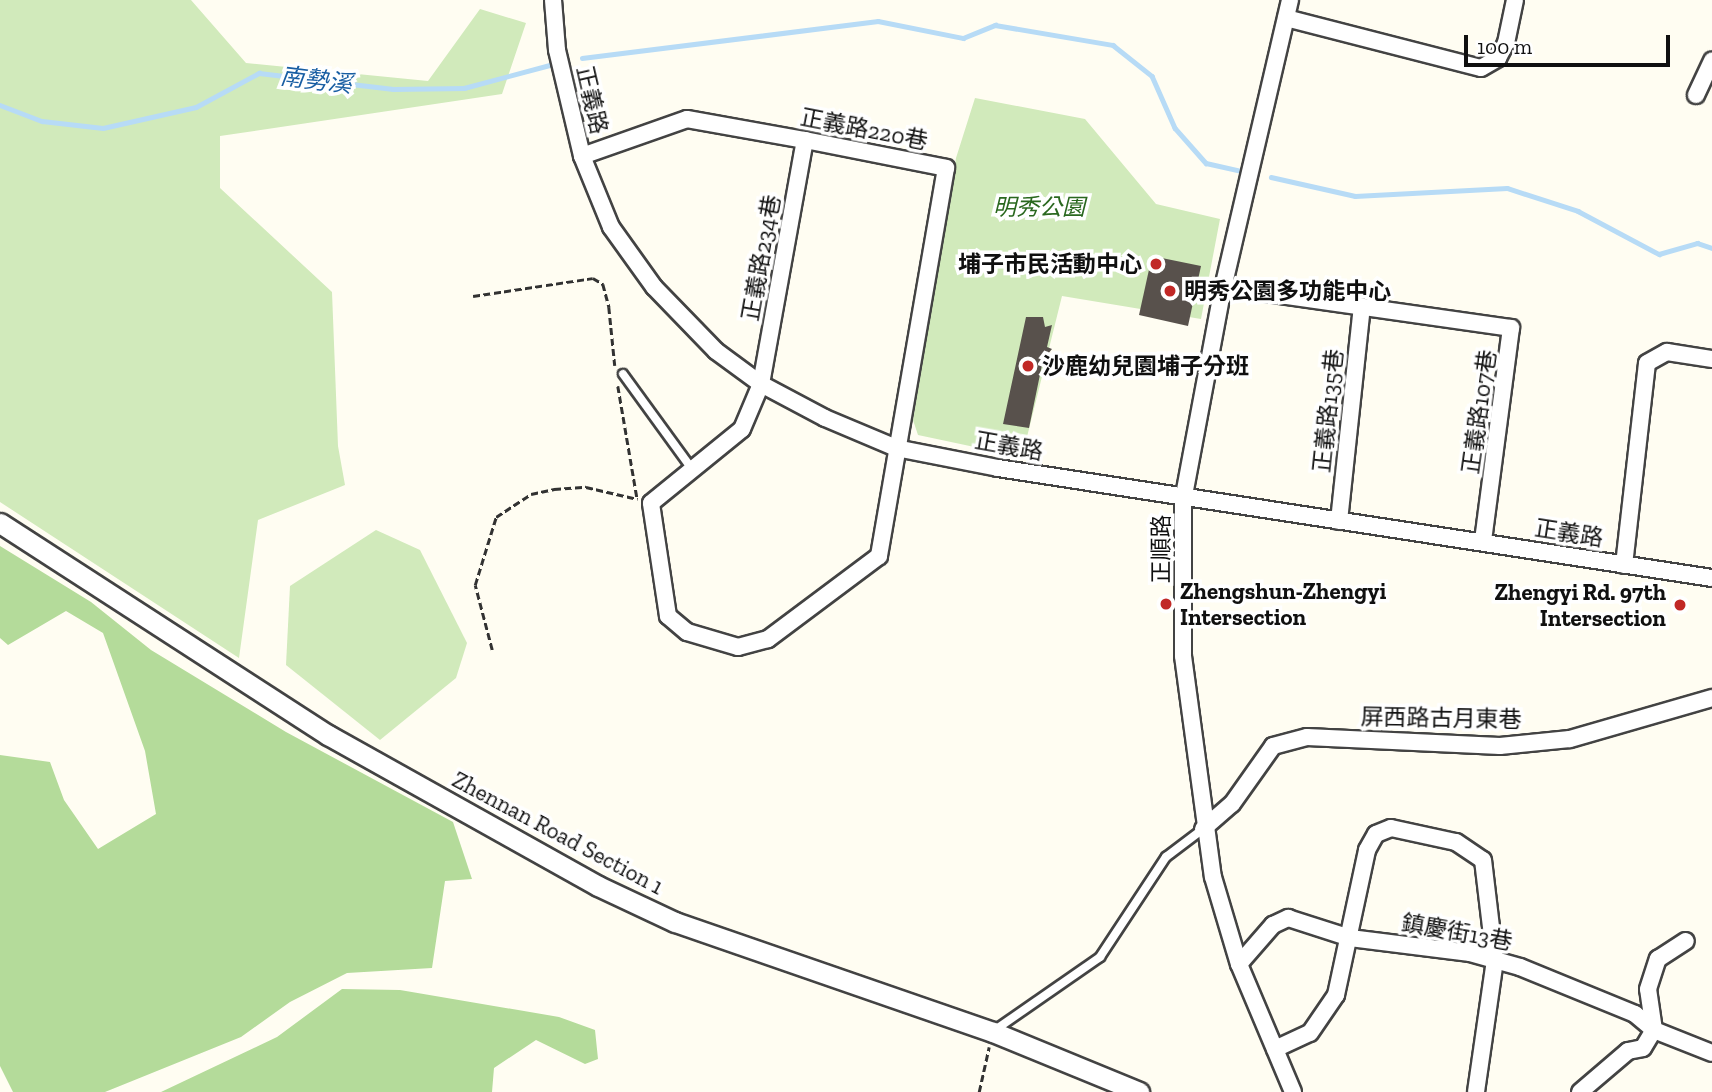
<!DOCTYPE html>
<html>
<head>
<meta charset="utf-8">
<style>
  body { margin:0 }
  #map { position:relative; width:1712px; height:1092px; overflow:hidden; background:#fffdf2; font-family:"Zilla Slab","Noto Sans TC",serif }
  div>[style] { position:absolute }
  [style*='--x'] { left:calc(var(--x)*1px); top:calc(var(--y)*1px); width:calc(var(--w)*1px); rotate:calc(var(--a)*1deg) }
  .green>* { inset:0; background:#d1eabb }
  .forest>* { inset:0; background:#b4db9a }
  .stream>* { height:4.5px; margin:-2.25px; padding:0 2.25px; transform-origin:2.25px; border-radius:2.25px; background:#b7dbf6 }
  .building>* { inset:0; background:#58514c }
  .path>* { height:2.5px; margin-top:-1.25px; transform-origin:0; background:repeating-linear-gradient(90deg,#323232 0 7px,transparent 0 10.5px) }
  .roads { filter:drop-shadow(2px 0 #434343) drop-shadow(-2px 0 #434343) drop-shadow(0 2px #434343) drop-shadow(0 -2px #434343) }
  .service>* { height:8px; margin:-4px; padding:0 4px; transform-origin:4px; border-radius:4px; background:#fff }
  .minor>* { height:16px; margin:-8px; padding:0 8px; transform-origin:8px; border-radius:8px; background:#fff }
  .tertiary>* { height:19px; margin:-9.5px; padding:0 9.5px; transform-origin:9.5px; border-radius:9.5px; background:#fff }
  .dots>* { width:19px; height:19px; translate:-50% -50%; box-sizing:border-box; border:4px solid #fff; border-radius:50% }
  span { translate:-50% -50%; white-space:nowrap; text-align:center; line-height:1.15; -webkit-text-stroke:7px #fff; paint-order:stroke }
  .street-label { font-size:23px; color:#101010 }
  .park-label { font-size:23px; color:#2a681f; font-style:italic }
  .poi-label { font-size:23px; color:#101010; font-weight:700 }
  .right { translate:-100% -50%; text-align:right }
  .left { translate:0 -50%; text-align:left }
  .water-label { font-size:24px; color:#185ea3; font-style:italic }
  .scale { position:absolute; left:1464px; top:35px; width:206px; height:32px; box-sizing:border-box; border:4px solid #101010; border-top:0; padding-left:9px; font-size:21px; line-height:24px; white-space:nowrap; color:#101010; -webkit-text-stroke:5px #fff; paint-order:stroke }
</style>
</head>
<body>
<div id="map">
  <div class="green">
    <div style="clip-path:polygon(0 0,191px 0,246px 63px,428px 81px,480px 9px,526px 23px,502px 94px,220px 136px,220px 188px,332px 292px,338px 446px,345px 485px,258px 520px,239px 658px,0 502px)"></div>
    <div style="clip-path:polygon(975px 98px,1085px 119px,1156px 204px,1220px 219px,1201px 319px,1062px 296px,1022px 457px,918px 435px,913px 420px,956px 158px)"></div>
    <div style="clip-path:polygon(376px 530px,420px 550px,467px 643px,456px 678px,380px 740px,286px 665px,290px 586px)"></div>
  </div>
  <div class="forest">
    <div style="clip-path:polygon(0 546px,91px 602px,151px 650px,286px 732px,453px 822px,472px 879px,445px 881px,432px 968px,347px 973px,290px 1002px,241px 1037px,105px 1092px,13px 1092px,0 1066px,0 755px,50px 762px,64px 800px,98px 849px,156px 814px,145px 751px,103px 633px,66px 611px,8px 645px,0 638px)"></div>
    <div style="clip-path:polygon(342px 989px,400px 990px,559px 1017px,595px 1030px,598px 1059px,585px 1064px,536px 1040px,494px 1068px,492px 1092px,161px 1092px,277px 1037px)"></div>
  </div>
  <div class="stream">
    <div style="--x:582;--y:58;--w:298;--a:-7.1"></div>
    <div style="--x:878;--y:21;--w:87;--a:11.3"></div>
    <div style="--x:963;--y:38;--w:35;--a:-22"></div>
    <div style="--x:995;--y:25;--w:120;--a:9.6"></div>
    <div style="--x:1113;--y:45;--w:50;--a:38.5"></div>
    <div style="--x:1152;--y:76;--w:57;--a:66.1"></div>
    <div style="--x:1175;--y:128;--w:47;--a:48.5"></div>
    <div style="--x:1206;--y:163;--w:41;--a:12.7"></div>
    <div style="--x:0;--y:105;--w:45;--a:20.9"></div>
    <div style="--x:42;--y:121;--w:61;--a:6.5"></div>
    <div style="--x:103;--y:128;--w:95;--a:-12.7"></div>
    <div style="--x:196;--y:107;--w:72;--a:-28.4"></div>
    <div style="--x:259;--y:73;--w:135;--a:6.8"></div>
    <div style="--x:393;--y:89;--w:71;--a:-0.8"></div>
    <div style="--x:464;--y:88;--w:96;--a:-15"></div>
    <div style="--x:1271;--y:177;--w:86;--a:12.7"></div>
    <div style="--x:1355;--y:196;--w:152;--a:-3"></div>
    <div style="--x:1507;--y:188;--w:75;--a:17.9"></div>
    <div style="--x:1578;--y:211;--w:92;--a:28"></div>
    <div style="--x:1659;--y:254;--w:40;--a:-16"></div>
    <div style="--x:1697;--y:243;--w:16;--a:18"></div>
  </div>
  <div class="building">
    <div style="clip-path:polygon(1152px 256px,1201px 266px,1188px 326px,1139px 315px)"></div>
    <div style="clip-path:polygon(1026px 317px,1043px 317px,1045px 327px,1052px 325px,1047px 347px,1052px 349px,1043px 360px,1029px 428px,1003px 424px)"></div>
  </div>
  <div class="path">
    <div style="--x:473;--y:296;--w:121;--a:-8.5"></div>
    <div style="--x:593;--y:278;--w:12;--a:31"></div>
    <div style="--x:603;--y:284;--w:24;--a:75"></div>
    <div style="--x:609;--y:307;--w:59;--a:84.2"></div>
    <div style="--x:618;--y:386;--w:113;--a:80.3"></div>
    <div style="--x:492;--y:650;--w:67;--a:-104.7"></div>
    <div style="--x:475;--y:585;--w:71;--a:-72.8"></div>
    <div style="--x:496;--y:517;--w:42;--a:-33.3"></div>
    <div style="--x:531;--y:494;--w:24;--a:-12"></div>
    <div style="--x:554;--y:489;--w:32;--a:-4"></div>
    <div style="--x:586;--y:487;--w:53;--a:13"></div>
    <div style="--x:979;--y:1092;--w:46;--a:-77.5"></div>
  </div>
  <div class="roads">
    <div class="service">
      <div style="--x:623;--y:374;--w:117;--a:54"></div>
      <div style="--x:995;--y:1030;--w:128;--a:-34.8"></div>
      <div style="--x:1100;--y:957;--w:120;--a:-56.6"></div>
      <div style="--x:1166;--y:857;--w:46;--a:-37.1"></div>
    </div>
    <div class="minor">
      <div style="--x:553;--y:0;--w:50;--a:85.4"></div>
      <div style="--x:557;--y:50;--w:109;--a:76.7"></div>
      <div style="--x:582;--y:156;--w:77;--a:67.8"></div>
      <div style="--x:611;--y:227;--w:74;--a:54.4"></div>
      <div style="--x:654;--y:287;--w:89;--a:45.9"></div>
      <div style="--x:716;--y:351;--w:56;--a:36.3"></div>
      <div style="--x:761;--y:384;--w:72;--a:28"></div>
      <div style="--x:825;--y:418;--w:77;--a:22.9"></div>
      <div style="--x:896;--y:448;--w:104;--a:11.1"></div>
      <div style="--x:998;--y:468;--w:722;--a:8.76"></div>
      <div style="--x:1290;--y:0;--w:295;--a:103.1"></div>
      <div style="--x:1223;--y:287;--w:217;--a:100.6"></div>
      <div style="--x:1183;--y:500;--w:156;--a:90"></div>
      <div style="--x:1183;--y:656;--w:223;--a:82.3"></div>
      <div style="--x:1213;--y:877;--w:91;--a:73.4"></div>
      <div style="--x:1239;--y:964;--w:139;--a:67.1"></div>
      <div style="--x:1286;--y:18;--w:201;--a:14.4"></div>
      <div style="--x:1481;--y:68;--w:20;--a:-30"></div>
      <div style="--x:1498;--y:58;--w:17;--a:-62"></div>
      <div style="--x:1506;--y:43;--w:44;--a:-78.2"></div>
      <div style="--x:1696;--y:95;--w:38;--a:-65"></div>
      <div style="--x:582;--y:156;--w:111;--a:-19.4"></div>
      <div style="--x:687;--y:119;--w:120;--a:10.1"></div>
      <div style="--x:805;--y:140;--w:144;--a:11.2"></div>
      <div style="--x:946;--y:168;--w:394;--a:99.8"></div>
      <div style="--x:879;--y:556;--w:139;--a:143.2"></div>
      <div style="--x:768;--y:639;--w:31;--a:165"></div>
      <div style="--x:738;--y:647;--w:53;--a:-163.6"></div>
      <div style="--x:687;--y:632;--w:25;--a:-140"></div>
      <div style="--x:668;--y:616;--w:114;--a:-98.6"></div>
      <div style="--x:651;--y:503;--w:117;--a:-39.1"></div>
      <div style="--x:742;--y:429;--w:49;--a:-67.1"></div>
      <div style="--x:761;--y:384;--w:248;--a:-79.8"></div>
      <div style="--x:1223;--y:287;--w:291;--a:8.1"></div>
      <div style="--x:1511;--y:328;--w:216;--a:97.5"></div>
      <div style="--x:1339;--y:521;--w:216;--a:-83.9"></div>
      <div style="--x:1624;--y:565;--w:203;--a:-83.5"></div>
      <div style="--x:1647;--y:363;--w:23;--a:-29"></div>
      <div style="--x:1667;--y:352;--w:46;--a:8.8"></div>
      <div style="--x:1203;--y:829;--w:38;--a:-41"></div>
      <div style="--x:1232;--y:804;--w:71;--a:-54.7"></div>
      <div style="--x:1273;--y:746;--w:35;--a:-15"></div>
      <div style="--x:1307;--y:737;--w:193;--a:2.7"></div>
      <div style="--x:1500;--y:746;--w:70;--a:-5.7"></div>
      <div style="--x:1570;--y:739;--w:148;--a:-16.1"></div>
      <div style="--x:1239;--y:964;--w:52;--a:-48.9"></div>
      <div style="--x:1273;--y:925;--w:17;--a:-25"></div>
      <div style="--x:1288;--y:918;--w:65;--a:17.9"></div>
      <div style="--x:1350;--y:938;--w:121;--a:7.1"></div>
      <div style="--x:1470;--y:953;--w:52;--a:15.6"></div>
      <div style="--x:1520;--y:967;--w:124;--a:22.2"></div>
      <div style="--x:1635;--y:1014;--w:25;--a:40"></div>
      <div style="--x:1654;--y:1030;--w:62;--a:21.6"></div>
      <div style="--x:1275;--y:1049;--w:38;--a:-25"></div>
      <div style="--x:1310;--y:1033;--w:46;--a:-55.6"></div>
      <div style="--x:1336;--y:995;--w:148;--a:-77.9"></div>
      <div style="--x:1367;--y:850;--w:18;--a:-61"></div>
      <div style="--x:1376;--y:834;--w:16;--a:-22"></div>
      <div style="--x:1391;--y:828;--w:66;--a:12.2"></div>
      <div style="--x:1456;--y:842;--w:32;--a:34"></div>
      <div style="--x:1483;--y:860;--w:101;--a:83.2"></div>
      <div style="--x:1495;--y:960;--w:133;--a:98.2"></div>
      <div style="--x:1580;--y:1092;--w:63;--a:-40.5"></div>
      <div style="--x:1628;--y:1051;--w:15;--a:-11"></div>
      <div style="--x:1643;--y:1048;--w:21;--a:-59"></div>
      <div style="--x:1654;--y:1030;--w:41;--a:-98.3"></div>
      <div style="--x:1648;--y:989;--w:32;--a:-72"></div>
      <div style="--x:1658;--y:959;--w:33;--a:-33"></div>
    </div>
    <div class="tertiary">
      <div style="--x:0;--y:523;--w:391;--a:32.9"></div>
      <div style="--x:328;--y:735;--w:309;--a:29.2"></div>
      <div style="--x:598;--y:886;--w:85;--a:25.1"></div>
      <div style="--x:675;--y:922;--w:336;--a:19.1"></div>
      <div style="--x:993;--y:1032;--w:158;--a:22.3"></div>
    </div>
  </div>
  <div class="dots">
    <div style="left:1156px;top:264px;background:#c12826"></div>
    <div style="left:1170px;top:291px;background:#c12826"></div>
    <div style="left:1028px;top:366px;background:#c12826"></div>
    <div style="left:1166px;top:604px;background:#c12826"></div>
    <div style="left:1680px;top:605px;background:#c12826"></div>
  </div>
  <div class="street-label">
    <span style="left:592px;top:100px;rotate:77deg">正義路</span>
    <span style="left:864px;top:129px;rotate:11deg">正義路220巷</span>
    <span style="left:761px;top:258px;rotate:-80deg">正義路234巷</span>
    <span style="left:1328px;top:411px;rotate:-84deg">正義路135巷</span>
    <span style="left:1479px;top:412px;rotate:-82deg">正義路107巷</span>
    <span style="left:1009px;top:446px;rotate:10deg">正義路</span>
    <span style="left:1569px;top:533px;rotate:9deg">正義路</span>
    <span style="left:1161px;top:549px;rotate:-90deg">正順路</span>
    <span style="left:1441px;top:718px;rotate:1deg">屏西路古月東巷</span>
    <span style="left:558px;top:833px;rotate:28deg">Zhennan Road Section 1</span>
    <span style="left:1457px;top:932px;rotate:10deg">鎮慶街13巷</span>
  </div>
  <div class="park-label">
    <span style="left:1039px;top:207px">明秀公園</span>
  </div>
  <div class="poi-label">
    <span class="right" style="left:1142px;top:264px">埔子市民活動中心</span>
    <span class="left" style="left:1184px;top:291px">明秀公園多功能中心</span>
    <span class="left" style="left:1042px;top:366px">沙鹿幼兒園埔子分班</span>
    <span class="left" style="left:1180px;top:604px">Zhengshun-Zhengyi<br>Intersection</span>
    <span class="right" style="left:1666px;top:605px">Zhengyi Rd. 97th<br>Intersection</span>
  </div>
  <div class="water-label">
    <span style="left:316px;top:80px;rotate:7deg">南勢溪</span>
  </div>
  <div class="scale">100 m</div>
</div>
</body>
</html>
